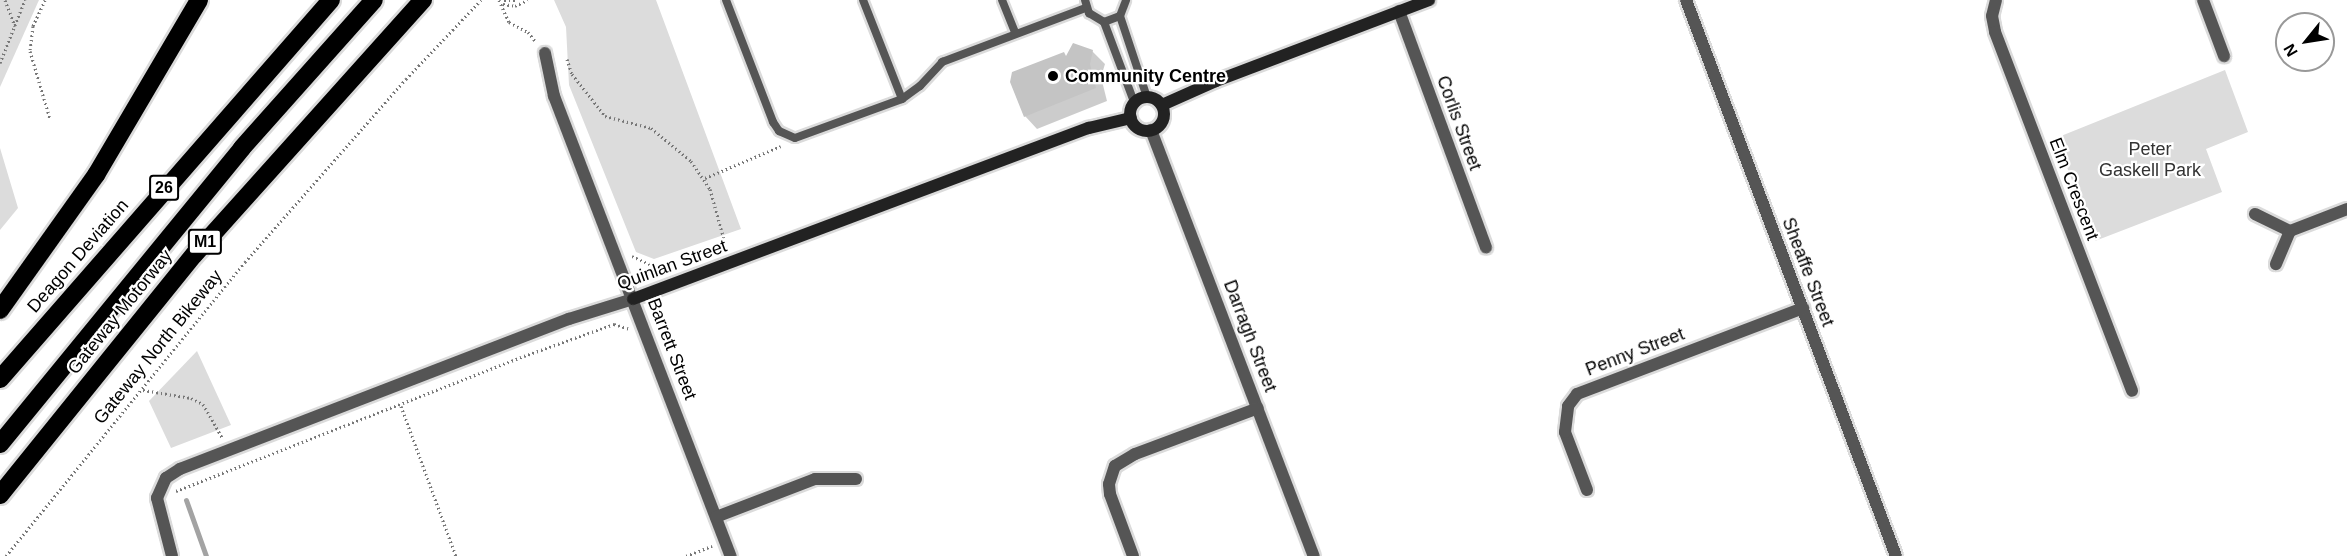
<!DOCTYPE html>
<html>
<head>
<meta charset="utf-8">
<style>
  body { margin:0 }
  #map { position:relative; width:2347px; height:556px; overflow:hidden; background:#fff; font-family:Arial,sans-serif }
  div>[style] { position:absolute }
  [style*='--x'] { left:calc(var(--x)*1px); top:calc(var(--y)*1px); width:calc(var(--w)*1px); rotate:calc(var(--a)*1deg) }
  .green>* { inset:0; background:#dcdcdc }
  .shadow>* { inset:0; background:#0003 }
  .stream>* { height:5px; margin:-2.5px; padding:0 2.5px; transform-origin:2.5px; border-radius:2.5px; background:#a3a3a3 }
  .building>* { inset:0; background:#c4c4c4 }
  .path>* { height:3px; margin-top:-1.5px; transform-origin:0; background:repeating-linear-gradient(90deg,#777 0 1.5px,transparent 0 4.5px) }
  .roads { filter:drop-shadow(2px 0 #dbdbdb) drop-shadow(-2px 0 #dbdbdb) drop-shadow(0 2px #dbdbdb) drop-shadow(0 -2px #dbdbdb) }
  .lane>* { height:8px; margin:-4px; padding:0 4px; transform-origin:4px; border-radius:4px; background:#555 }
  .street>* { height:12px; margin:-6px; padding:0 6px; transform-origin:6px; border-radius:6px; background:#555 }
  .secondary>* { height:12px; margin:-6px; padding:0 6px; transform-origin:6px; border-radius:6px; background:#222 }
  .secondary>.ring { margin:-6px; padding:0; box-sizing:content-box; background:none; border:12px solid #222; border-radius:50% }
  .highway>* { height:18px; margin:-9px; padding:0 9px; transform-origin:9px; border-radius:9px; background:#000 }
  .dots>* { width:16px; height:16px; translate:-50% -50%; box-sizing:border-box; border:3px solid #fff; border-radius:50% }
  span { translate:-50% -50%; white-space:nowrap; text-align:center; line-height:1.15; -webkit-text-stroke:4.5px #fff; paint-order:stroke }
  .shield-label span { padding:2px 4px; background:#fff; border:2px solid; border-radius:4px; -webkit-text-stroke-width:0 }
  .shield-label { font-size:16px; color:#000; font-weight:700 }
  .poi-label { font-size:18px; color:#000; font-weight:700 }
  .left { translate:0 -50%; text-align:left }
  .street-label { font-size:18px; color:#000 }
  .park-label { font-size:18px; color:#333 }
  .north { position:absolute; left:2275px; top:12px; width:60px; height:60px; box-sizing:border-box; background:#fff; border:2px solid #999; border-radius:50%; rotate:240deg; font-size:16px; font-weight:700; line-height:24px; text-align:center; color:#000 }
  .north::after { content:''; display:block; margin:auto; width:21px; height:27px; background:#000; clip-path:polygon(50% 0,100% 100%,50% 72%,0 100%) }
</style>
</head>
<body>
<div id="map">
  <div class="green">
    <div style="clip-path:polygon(0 0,39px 0,0 87px)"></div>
    <div style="clip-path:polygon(554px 0,656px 0,741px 229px,654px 259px,636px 252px,569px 85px,566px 27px)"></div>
    <div style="clip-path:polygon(2225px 70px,2248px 132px,2206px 149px,2222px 192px,2095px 241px,2056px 138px)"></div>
    <div style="clip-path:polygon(0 148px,18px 208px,0 230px)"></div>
    <div style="clip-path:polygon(197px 351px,231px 425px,171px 448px,149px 401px)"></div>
  </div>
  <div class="shadow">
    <div style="clip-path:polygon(1092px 51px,1105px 64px,1101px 77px,1107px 101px,1037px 129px,1025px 116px,1067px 57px)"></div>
  </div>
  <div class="stream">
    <div style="--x:186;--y:500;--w:59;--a:70.3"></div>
  </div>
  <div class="building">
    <div style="clip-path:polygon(1073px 43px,1093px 50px,1090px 64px,1096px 88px,1024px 117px,1010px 82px,1012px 72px,1064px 52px,1066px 56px)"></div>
  </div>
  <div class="path">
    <div style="--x:5;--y:0;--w:28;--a:69"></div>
    <div style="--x:45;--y:0;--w:29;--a:115"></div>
    <div style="--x:33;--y:26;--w:25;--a:97"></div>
    <div style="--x:30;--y:51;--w:71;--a:73.6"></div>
    <div style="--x:499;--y:0;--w:24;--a:66"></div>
    <div style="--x:509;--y:22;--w:21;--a:28"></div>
    <div style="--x:528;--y:32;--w:13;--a:51"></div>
    <div style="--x:504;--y:0;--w:11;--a:0"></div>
    <div style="--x:503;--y:4;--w:12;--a:9"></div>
    <div style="--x:515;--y:6;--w:14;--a:-25"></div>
    <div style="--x:567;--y:59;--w:16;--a:72"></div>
    <div style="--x:572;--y:74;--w:53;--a:51.8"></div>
    <div style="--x:605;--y:116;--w:48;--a:14.6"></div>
    <div style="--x:651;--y:128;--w:52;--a:39.5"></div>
    <div style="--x:691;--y:161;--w:34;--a:56"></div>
    <div style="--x:710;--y:189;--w:56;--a:74.5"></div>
    <div style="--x:0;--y:63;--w:68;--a:-68.4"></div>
    <div style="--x:705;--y:178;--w:82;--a:-22.8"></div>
    <div style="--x:632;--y:256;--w:23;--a:25"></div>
    <div style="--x:143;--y:390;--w:49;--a:9.5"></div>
    <div style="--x:191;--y:398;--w:13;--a:27"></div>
    <div style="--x:203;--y:404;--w:40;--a:60.3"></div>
    <div style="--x:401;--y:406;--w:160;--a:69.9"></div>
    <div style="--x:176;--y:491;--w:373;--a:-21.2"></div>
    <div style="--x:524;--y:356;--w:96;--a:-19.6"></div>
    <div style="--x:614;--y:324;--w:16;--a:18"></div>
    <div style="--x:6;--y:556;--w:379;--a:-50.9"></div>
    <div style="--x:245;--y:262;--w:244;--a:-48.7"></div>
    <div style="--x:406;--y:79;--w:109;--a:-46.5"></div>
    <div style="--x:686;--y:556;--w:28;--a:-21"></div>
  </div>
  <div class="roads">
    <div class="lane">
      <div style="--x:726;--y:0;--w:131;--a:68.9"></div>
      <div style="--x:773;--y:122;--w:11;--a:56"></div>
      <div style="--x:779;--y:131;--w:17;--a:24"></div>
      <div style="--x:795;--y:138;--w:114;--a:-20"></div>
      <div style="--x:902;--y:99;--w:22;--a:-36"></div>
      <div style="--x:920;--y:86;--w:33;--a:-47"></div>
      <div style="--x:942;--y:62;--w:154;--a:-20.6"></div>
      <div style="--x:863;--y:0;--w:106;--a:68.5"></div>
      <div style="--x:1002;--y:0;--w:35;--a:68"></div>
      <div style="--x:1085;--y:0;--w:14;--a:73"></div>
      <div style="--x:1089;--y:13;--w:17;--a:31"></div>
      <div style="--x:1104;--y:22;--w:17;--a:-21"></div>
      <div style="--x:1120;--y:16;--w:17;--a:-69"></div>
      <div style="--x:1120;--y:16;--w:85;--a:71.6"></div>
      <div style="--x:1104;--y:22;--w:85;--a:69.4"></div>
    </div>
    <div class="street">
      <div style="--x:1686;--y:0;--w:594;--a:69.31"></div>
      <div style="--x:1996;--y:0;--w:16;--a:104"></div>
      <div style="--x:1992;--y:16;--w:16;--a:79"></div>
      <div style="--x:1995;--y:32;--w:384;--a:69.1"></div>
      <div style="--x:2203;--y:0;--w:60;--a:69.4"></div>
      <div style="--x:1399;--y:11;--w:252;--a:69.8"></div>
      <div style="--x:545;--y:53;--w:44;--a:78.2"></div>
      <div style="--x:554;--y:96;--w:493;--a:69"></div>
      <div style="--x:1151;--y:130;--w:456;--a:69.1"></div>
      <div style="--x:2255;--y:214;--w:39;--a:26"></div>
      <div style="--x:2290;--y:231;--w:36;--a:113"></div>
      <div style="--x:2290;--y:231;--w:61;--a:-21.1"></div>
      <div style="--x:1587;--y:490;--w:62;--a:-110.8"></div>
      <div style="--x:1565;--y:432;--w:26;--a:-83"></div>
      <div style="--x:1568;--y:406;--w:15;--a:-53"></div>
      <div style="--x:1577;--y:394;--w:242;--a:-20.8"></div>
      <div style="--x:716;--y:517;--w:106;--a:-21"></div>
      <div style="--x:815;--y:479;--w:41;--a:0"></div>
      <div style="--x:172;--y:556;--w:60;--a:-104.5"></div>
      <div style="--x:157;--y:498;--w:22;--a:-66"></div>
      <div style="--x:166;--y:478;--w:17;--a:-33"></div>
      <div style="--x:180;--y:469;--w:417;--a:-21.1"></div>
      <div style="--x:569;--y:319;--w:67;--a:-17.4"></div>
      <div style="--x:1133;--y:556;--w:66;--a:-110.4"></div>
      <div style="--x:1110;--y:494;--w:10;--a:-96"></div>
      <div style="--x:1109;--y:484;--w:19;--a:-72"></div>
      <div style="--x:1115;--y:466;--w:23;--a:-31"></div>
      <div style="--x:1135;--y:454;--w:131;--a:-20.5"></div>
    </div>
    <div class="secondary">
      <div class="ring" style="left:1130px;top:97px;width:22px;height:22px"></div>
      <div style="--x:1162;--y:105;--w:59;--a:-24"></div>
      <div style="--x:1216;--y:81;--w:228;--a:-20.8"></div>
      <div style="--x:633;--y:299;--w:487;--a:-20.6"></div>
      <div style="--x:1089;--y:128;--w:43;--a:-13.4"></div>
    </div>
    <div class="highway">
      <div style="--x:0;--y:310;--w:166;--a:-54.6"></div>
      <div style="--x:96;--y:175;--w:203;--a:-59.5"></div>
      <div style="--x:0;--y:379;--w:503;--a:-48.87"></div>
      <div style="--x:0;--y:444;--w:382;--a:-50.7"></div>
      <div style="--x:242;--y:148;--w:198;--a:-48.3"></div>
      <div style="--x:0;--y:495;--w:309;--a:-51.1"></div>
      <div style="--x:194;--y:255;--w:343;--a:-48.1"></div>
    </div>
  </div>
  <div class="dots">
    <div style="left:1053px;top:76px;background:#000"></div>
  </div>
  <div class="shield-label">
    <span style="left:164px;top:188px">26</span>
    <span style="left:205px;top:242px">M1</span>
  </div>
  <div class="poi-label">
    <span class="left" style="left:1065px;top:76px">Community Centre</span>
  </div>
  <div class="street-label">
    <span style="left:1459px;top:123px;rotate:70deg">Corlis Street</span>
    <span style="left:2074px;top:189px;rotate:69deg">Elm Crescent</span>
    <span style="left:78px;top:256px;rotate:-49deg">Deagon Deviation</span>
    <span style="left:672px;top:265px;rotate:-20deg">Quinlan Street</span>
    <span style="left:1808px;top:272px;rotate:69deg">Sheaffe Street</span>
    <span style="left:120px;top:312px;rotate:-51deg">Gateway Motorway</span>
    <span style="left:1250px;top:336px;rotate:69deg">Darragh Street</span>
    <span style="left:158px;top:347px;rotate:-51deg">Gateway North Bikeway</span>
    <span style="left:672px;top:349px;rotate:69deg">Barrett Street</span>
    <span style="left:1635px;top:352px;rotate:-21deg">Penny Street</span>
  </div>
  <div class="park-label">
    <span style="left:2150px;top:160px">Peter<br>Gaskell Park</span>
  </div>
  <div class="north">N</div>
</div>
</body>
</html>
